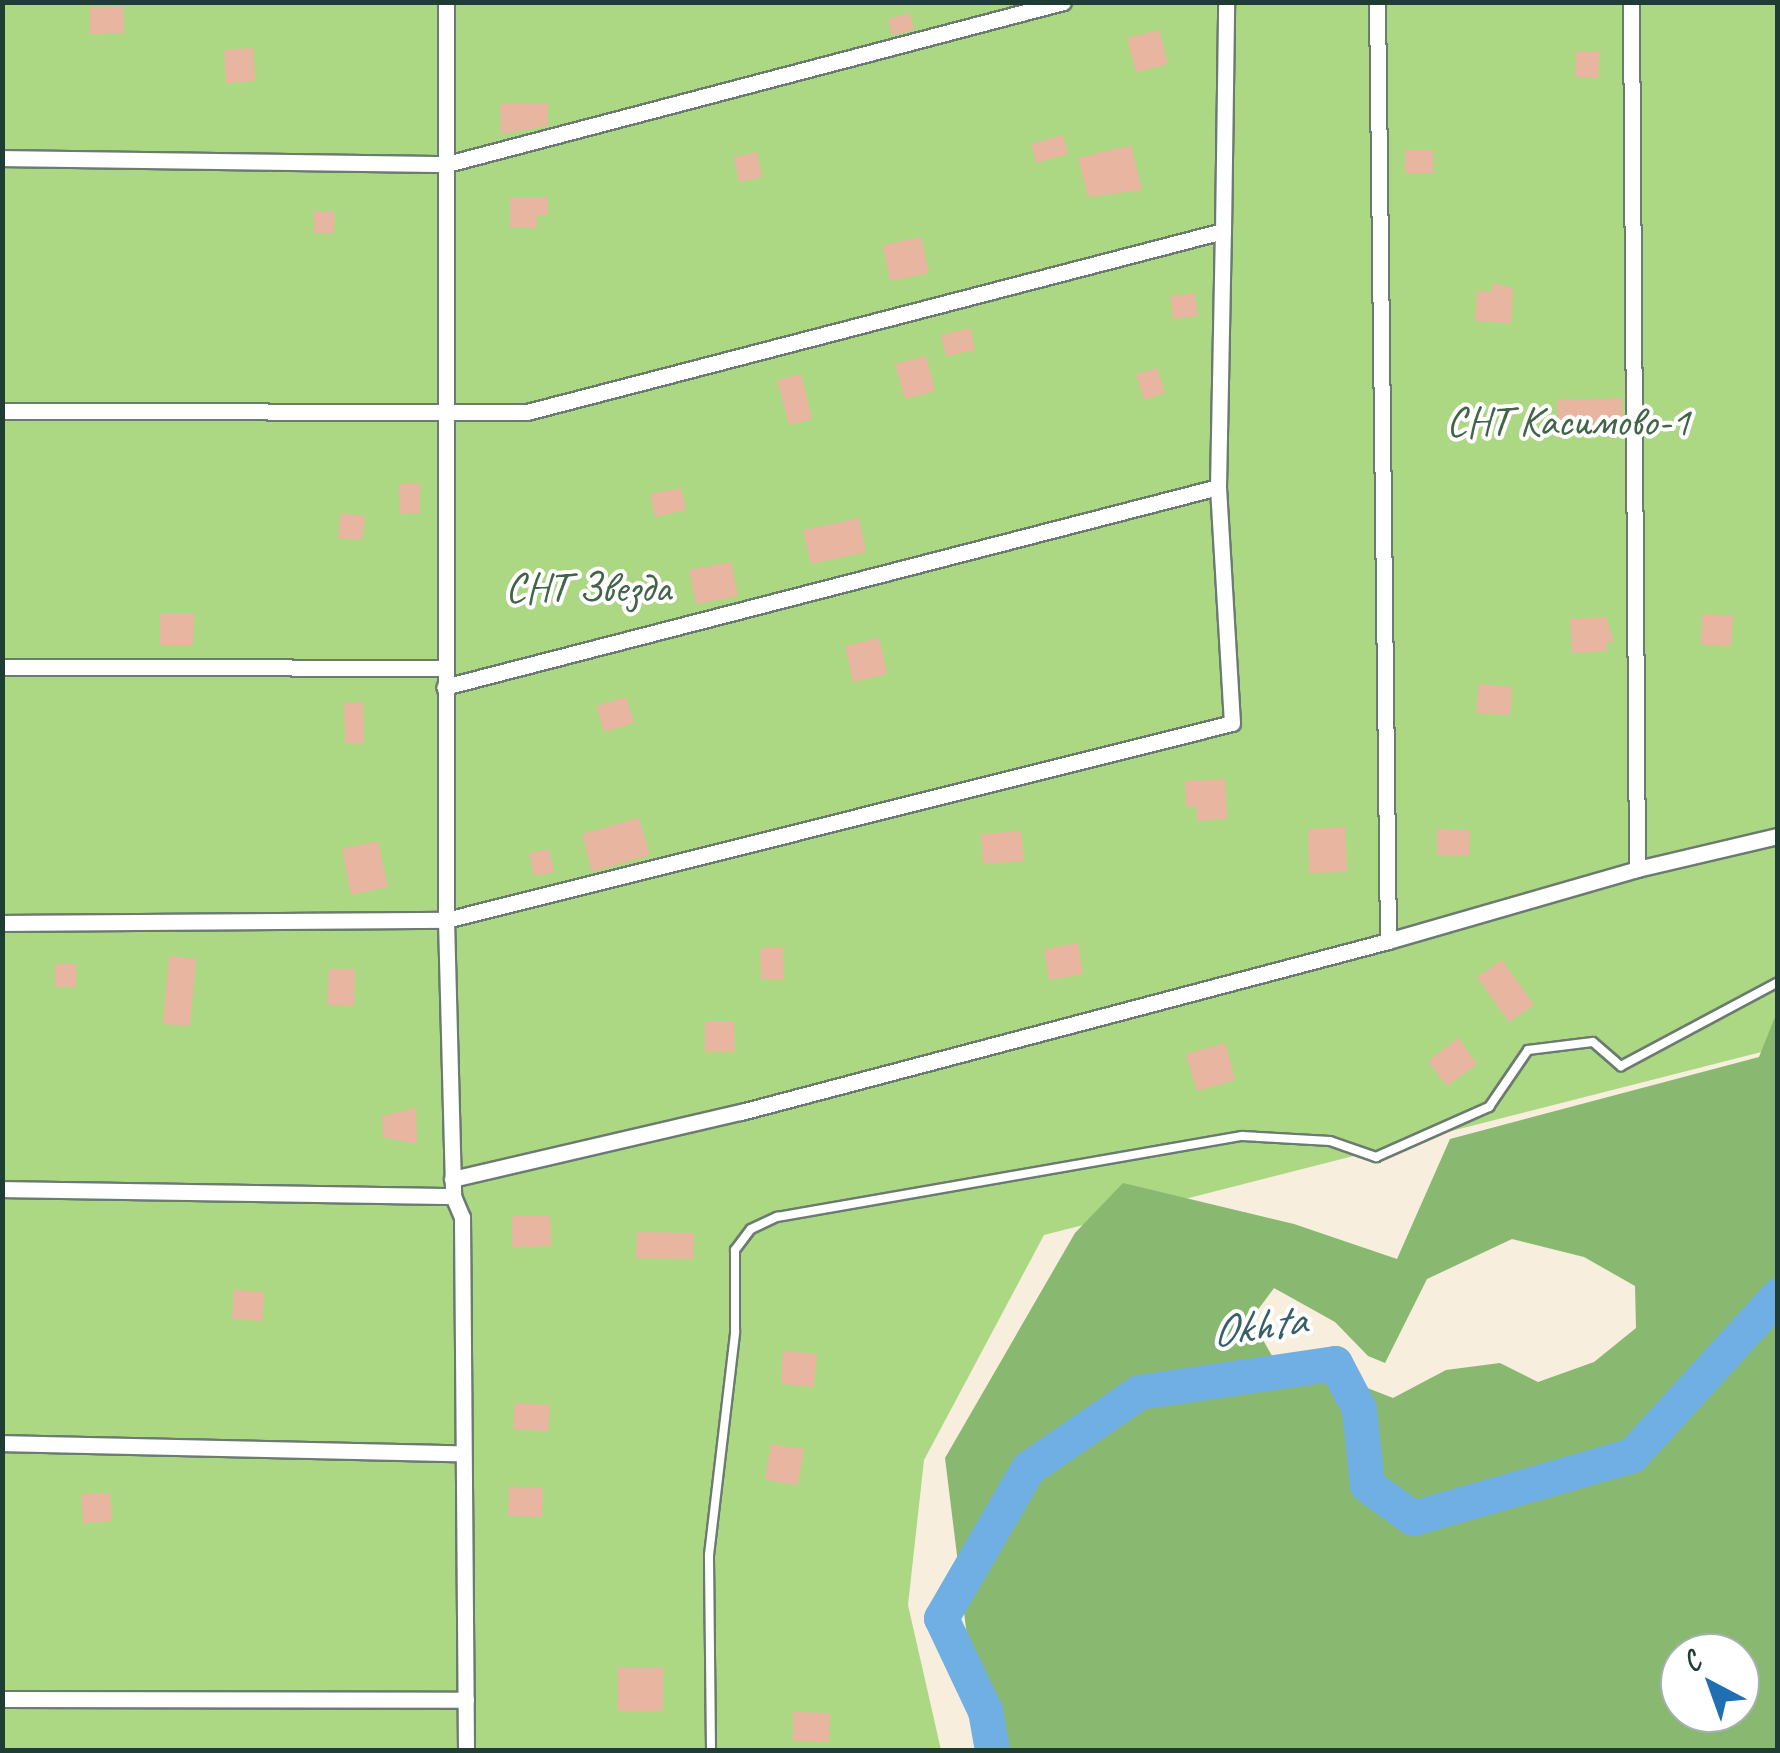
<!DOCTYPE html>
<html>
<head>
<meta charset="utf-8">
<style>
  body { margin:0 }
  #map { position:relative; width:1780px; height:1753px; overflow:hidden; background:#f7eedd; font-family:Caveat,sans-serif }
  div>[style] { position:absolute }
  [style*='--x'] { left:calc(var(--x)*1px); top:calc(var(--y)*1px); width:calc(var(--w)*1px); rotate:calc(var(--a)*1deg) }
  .green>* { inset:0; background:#acd783 }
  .forest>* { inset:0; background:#89b871 }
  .river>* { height:35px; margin:-17.5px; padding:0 17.5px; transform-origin:17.5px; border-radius:17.5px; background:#70afe3 }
  .building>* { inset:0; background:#e8b6a0 }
  .roads { filter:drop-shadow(2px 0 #6b7b6f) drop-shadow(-2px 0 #6b7b6f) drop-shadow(0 2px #6b7b6f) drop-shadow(0 -2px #6b7b6f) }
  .service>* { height:8px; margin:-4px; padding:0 4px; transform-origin:4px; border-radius:4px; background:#fff }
  .minor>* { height:15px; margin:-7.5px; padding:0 7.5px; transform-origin:7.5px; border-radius:7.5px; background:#fff }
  span { translate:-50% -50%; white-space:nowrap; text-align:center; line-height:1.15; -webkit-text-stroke:8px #fff; paint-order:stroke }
  .park-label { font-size:42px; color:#426448 }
  .water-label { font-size:45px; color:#375f69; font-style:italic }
  .frame { position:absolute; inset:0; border:5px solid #1f3d34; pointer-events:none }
  .north { position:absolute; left:1660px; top:1633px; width:100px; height:100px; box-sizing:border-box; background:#fff; border:2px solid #a5b1ae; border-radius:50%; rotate:319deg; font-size:28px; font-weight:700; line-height:40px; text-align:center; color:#1f3d34 }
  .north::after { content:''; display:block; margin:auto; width:35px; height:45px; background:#1f6fb2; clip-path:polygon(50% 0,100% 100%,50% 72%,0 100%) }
</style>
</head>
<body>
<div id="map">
  <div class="green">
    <div style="clip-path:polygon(3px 3px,1777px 3px,1777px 1048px,1044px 1235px,924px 1460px,908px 1605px,941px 1750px,3px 1750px)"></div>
  </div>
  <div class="forest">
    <div style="clip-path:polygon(evenodd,1777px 1012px,1777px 1750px,981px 1750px,945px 1458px,1075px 1233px,1123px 1183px,1294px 1224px,1397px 1259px,1450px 1139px,1759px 1057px,1777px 1012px,1512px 1239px,1584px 1257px,1635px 1286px,1636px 1328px,1594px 1362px,1538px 1382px,1500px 1363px,1446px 1370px,1393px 1398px,1347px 1380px,1322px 1353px,1275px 1361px,1251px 1319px,1274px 1288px,1335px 1322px,1368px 1356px,1385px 1363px,1427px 1279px,1512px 1239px,1777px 1012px,1680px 1653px,1740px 1653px,1740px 1713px,1680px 1713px,1680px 1653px)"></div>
  </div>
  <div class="river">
    <div style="--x:992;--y:1750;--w:40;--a:-100"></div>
    <div style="--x:985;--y:1711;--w:103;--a:-115.3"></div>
    <div style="--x:941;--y:1618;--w:173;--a:-59.9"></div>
    <div style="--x:1028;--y:1468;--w:135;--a:-34.4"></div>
    <div style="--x:1139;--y:1392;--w:198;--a:-8.4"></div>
    <div style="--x:1335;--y:1363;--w:52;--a:62.4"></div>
    <div style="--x:1359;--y:1409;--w:76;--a:84"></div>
    <div style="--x:1367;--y:1485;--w:57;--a:35.7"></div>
    <div style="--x:1413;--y:1518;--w:228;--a:-16"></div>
    <div style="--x:1632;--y:1455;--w:217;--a:-47.6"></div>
  </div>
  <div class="building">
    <div style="clip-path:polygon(123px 6px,124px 33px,90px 34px,90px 7px)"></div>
    <div style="clip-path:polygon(910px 13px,914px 30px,892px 35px,888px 19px)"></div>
    <div style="clip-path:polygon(1159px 30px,1168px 64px,1136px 72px,1127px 38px)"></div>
    <div style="clip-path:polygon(253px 48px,255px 81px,226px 83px,224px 50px)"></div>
    <div style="clip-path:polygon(1576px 51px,1600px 52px,1598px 78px,1575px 77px)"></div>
    <div style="clip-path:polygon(548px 103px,548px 126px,501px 134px,500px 104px)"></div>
    <div style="clip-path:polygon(1063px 135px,1068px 154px,1036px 163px,1031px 144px)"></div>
    <div style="clip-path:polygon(1131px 145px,1142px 190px,1088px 197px,1078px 158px)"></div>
    <div style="clip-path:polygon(1405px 150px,1433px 150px,1433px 173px,1405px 173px)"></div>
    <div style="clip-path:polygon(757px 152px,762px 177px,739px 182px,734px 157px)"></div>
    <div style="clip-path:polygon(510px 197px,548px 197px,548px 215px,537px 215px,537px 228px,510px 228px)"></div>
    <div style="clip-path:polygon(314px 211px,335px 211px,334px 233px,314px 233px)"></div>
    <div style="clip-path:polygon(921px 237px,929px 273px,890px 281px,883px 245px)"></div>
    <div style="clip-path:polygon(1492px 283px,1513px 288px,1511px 323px,1475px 321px,1477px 291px,1492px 291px)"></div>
    <div style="clip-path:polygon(1195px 293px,1198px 316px,1173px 319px,1170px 296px)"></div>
    <div style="clip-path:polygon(970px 328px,975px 350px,946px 356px,941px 335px)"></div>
    <div style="clip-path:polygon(926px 356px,935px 391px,905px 399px,895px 364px)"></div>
    <div style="clip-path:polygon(1157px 368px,1165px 393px,1144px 400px,1136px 374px)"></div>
    <div style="clip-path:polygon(801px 374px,812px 419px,789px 425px,777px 380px)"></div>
    <div style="clip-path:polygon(1622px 398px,1623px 429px,1558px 431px,1557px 400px)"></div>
    <div style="clip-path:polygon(420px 483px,420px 513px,400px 514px,399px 484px)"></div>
    <div style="clip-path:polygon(681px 488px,686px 510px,655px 517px,650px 494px)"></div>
    <div style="clip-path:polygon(341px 513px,365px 516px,362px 540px,338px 538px)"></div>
    <div style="clip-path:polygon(859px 518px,866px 552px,811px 564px,803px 530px)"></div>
    <div style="clip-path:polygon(731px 562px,738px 596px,696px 604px,689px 570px)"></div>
    <div style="clip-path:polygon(160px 613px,194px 613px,193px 645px,160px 645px)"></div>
    <div style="clip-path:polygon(1702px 614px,1733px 615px,1731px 646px,1701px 645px)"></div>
    <div style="clip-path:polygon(1606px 617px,1614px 642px,1606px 642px,1607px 651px,1572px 653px,1570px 619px)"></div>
    <div style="clip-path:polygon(879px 638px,887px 674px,853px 682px,845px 646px)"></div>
    <div style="clip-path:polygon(1479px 684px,1512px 687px,1510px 715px,1476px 713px)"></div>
    <div style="clip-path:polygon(626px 697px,634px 723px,604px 732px,596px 706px)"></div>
    <div style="clip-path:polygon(363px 702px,364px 743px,345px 743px,344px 703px)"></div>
    <div style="clip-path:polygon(1225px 779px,1227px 819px,1197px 821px,1196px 806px,1186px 807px,1185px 781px)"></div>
    <div style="clip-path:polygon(639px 818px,650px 855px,592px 872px,582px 834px)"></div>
    <div style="clip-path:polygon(1345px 827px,1347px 872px,1309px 873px,1308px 829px)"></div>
    <div style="clip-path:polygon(1437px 829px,1470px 830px,1469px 856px,1437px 855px)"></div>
    <div style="clip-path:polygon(1021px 831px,1024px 861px,983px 864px,981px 834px)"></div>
    <div style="clip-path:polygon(378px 841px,388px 887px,351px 895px,342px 849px)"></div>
    <div style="clip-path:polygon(549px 849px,554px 872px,534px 876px,529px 853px)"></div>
    <div style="clip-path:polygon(1078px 943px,1083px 974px,1049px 980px,1044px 949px)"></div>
    <div style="clip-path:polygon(760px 948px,783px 948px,784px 979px,761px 979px)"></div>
    <div style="clip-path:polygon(169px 956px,196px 959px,190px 1026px,163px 1024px)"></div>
    <div style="clip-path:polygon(1502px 960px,1534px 1005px,1509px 1022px,1477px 977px)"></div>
    <div style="clip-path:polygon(55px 964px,76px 964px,76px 987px,55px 987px)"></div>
    <div style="clip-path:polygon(329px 969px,355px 969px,354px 1006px,327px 1005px)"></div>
    <div style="clip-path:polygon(705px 1021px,734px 1021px,735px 1051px,705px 1051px)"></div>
    <div style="clip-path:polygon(1458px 1038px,1477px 1064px,1447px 1086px,1428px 1061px)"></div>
    <div style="clip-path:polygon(1225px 1043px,1235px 1080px,1197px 1091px,1186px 1054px)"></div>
    <div style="clip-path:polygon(416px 1108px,417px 1144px,383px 1137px,382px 1116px)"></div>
    <div style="clip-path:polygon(512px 1216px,550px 1216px,551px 1246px,512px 1247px)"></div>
    <div style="clip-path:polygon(637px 1232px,694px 1233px,693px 1259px,636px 1258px)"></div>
    <div style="clip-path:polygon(234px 1290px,264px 1292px,262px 1321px,232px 1319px)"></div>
    <div style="clip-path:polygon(783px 1351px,817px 1354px,814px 1387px,781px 1384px)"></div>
    <div style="clip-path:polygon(515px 1403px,550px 1405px,548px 1431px,513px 1429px)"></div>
    <div style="clip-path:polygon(771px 1444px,804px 1449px,798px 1485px,765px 1480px)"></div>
    <div style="clip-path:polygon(509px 1487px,543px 1488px,542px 1517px,508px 1516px)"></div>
    <div style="clip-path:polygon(110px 1493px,112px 1521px,83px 1523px,81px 1494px)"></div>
    <div style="clip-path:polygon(618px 1667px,663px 1667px,663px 1711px,618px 1711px)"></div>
    <div style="clip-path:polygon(793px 1712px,830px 1713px,829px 1742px,793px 1741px)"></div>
  </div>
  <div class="roads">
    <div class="service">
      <div style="--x:711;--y:1750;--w:195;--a:-90.6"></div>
      <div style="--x:709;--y:1555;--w:225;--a:-83.3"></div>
      <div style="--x:735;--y:1332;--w:82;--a:-90"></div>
      <div style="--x:735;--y:1250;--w:26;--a:-53"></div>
      <div style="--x:751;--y:1229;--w:29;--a:-25"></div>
      <div style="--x:777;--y:1217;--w:472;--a:-9.9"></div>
      <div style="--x:1242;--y:1136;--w:88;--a:3.3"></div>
      <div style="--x:1330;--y:1141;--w:49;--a:19.2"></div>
      <div style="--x:1376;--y:1157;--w:124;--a:-23.9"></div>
      <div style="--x:1489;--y:1107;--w:69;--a:-55.6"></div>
      <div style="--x:1528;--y:1050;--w:65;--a:-7"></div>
      <div style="--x:1593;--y:1042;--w:37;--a:41"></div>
      <div style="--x:1621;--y:1066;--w:178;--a:-28.1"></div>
    </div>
    <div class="minor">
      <div style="--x:446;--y:2;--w:918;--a:90"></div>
      <div style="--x:446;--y:920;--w:276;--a:88.5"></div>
      <div style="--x:453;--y:1196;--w:23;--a:67"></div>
      <div style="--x:462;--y:1217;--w:533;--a:89.57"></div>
      <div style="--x:2;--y:158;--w:445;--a:0.8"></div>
      <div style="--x:447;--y:164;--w:637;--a:-14.73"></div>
      <div style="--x:2;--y:411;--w:525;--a:0.11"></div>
      <div style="--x:527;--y:412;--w:719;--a:-14.58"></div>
      <div style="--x:1223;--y:231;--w:229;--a:-89.2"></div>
      <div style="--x:1218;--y:487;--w:256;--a:-88.9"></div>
      <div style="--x:2;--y:667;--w:442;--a:0.1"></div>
      <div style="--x:1637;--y:869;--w:145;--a:-13.2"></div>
      <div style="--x:2;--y:923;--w:444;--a:-0.4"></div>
      <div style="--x:446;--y:920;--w:810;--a:-14.07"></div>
      <div style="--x:1232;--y:723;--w:236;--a:-93.4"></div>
      <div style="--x:1218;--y:487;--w:799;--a:165.51"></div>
      <div style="--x:1388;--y:941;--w:259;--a:-16.1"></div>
      <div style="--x:1637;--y:869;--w:867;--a:-90.4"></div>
      <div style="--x:452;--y:1179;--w:297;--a:-13.1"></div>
      <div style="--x:741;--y:1112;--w:669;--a:-14.8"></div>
      <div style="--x:1388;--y:941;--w:939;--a:-90.67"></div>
      <div style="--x:2;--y:1189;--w:451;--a:0.9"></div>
      <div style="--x:2;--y:1443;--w:457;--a:1.3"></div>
      <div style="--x:2;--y:1699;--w:464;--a:0.1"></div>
    </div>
  </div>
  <div class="park-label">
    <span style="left:1568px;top:422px">СНТ Касимово-1</span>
    <span style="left:588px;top:588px">СНТ Звезда</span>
  </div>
  <div class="water-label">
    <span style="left:1258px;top:1326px;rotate:-8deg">Okhta</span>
  </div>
  <div class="frame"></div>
  <div class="north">С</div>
</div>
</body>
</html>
